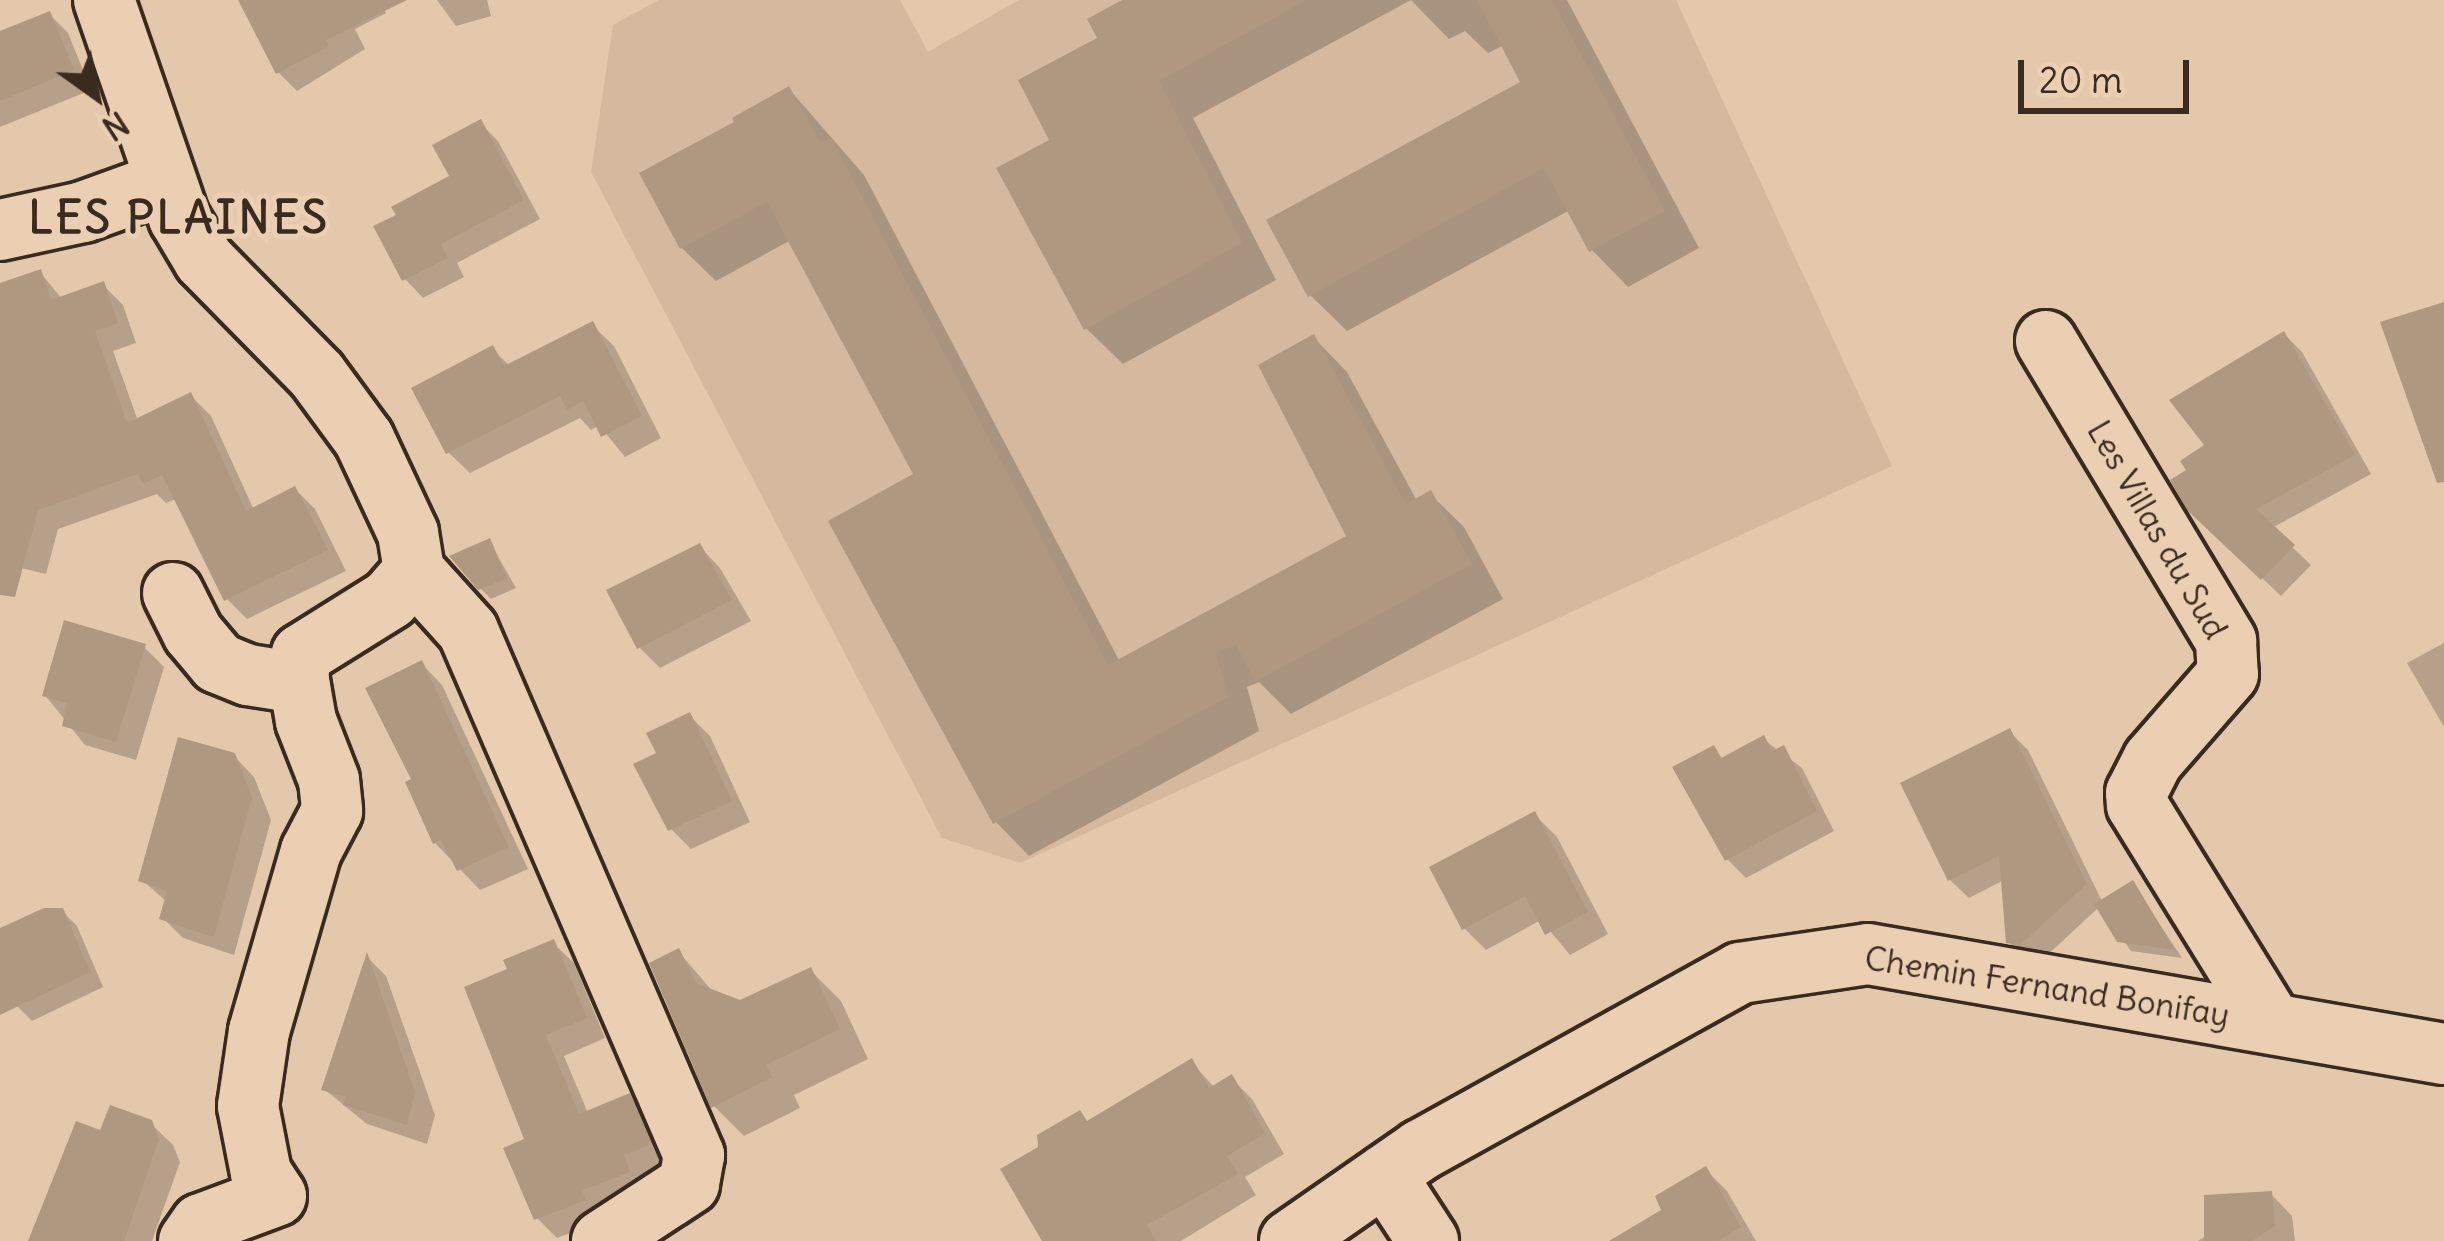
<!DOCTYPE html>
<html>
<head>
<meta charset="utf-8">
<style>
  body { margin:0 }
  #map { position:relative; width:2444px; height:1241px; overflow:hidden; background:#e4c8ac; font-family:Delius,sans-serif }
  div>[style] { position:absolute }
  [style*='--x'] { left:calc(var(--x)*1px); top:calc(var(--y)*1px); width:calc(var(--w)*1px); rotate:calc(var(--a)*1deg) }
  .built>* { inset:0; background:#d4b99f }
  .shadow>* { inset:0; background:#0003 }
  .building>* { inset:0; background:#b09780 }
  .roads { filter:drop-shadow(3px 0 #3b2a1e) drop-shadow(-3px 0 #3b2a1e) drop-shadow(0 3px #3b2a1e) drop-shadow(0 -3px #3b2a1e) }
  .minor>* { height:60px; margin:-30px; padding:0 30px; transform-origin:30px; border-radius:30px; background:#ebcfb2 }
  span { translate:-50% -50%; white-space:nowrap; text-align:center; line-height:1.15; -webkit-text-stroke:10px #ebcfb2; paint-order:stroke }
  .street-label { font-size:33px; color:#3b2a1e }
  .district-label { font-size:45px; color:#3b2a1e; font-weight:700; letter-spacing:3px }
  .north { position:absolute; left:36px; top:36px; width:120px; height:120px; -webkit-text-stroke:9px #ebcfb2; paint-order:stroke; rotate:147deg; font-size:33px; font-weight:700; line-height:48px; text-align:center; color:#3b2a1e }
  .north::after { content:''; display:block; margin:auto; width:42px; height:54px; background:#3b2a1e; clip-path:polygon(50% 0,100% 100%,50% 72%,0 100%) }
  .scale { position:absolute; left:2018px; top:60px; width:171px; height:54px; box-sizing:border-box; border:6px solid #3b2a1e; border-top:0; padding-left:15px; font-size:36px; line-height:42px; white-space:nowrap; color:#3b2a1e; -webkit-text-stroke:9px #ebcfb2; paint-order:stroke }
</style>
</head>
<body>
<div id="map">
  <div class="built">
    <div style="clip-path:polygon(659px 0,900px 0,928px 52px,1019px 0,1676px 0,1892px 466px,1020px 863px,942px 838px,591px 172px,613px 25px)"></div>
  </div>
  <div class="shadow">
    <div style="clip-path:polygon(260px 0,379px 0,386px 13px,355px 29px,365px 49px,297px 91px,278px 72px)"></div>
    <div style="clip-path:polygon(437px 0,487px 0,491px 16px,456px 26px)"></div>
    <div style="clip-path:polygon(1129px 0,1411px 0,1193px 118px,1276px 280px,1123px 364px,1086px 328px,1053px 141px,1101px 39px)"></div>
    <div style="clip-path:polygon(1411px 0,1567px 0,1699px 248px,1628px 287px,1592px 250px,1570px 210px,1347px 331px,1310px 295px,1525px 84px,1504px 45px,1488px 53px,1465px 31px,1449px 39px)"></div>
    <div style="clip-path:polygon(49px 14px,68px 33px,91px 90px,0 127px,0 34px)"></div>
    <div style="clip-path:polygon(789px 89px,864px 175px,1120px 662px,1350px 537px,1314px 338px,1347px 372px,1417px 501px,1430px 494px,1464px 527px,1503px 599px,1291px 714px,1259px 682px,1247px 687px,1259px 731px,1029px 856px,996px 822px,917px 475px,791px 240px,716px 281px,682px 248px,738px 124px)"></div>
    <div style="clip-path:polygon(480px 123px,498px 141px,540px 219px,457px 263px,464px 277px,423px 298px,405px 279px)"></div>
    <div style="clip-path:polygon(40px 272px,62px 299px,103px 285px,123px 305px,136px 343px,113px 351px,138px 421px,191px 396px,211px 416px,254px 510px,295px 489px,315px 509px,346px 571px,247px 619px,227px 599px,177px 498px,166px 503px,157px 494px,58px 529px,46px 574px,0 563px,0 286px)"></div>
    <div style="clip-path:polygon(592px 325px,614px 346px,661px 438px,625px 457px,599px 425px,591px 430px,580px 418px,470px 473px,448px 452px,492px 349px,510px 366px)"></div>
    <div style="clip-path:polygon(2284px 334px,2302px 352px,2371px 474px,2272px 528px,2311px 565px,2281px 596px,2190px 509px,2191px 471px)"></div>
    <div style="clip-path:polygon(489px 541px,516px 588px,491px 599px,480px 588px)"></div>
    <div style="clip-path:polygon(700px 547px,720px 568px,751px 621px,660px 668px,640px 648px)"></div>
    <div style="clip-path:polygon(2444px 643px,2444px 727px,2407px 663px)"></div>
    <div style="clip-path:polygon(144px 647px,164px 667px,136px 760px,85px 745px,45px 695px)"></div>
    <div style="clip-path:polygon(421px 663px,442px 685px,528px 869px,480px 890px,435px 843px,415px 781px)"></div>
    <div style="clip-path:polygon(690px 716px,710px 736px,750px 822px,691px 849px,671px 829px,660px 754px)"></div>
    <div style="clip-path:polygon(2009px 731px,2028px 750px,2103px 903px,2133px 884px,2182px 958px,2131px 951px,2099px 907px,2040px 962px,2027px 960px,2009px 942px,2004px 880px,1969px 898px,1950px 880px)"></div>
    <div style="clip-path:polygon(1763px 739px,1802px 768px,1834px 831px,1746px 878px,1727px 859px,1713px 749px,1724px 760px)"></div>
    <div style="clip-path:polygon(233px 755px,254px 777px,271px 820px,234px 955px,183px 938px,163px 918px,167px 902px,142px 880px)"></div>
    <div style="clip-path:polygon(1535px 815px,1557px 837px,1608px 934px,1570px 955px,1541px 920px,1486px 950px,1464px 928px)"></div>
    <div style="clip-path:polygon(62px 911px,77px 926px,103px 987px,32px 1021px,17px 1006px,0 964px,0 931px)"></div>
    <div style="clip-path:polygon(553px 943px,574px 963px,605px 1038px,564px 1056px,588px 1113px,629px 1096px,649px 1117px,668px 1166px,642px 1175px,648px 1192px,604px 1220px,557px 1238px,537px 1218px,512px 971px)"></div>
    <div style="clip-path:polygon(678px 951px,714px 993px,740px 1003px,811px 971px,841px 1001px,868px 1059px,794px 1095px,800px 1108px,744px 1136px,714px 1106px)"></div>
    <div style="clip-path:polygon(368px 958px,386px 976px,435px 1115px,427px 1144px,367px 1124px,324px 1089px)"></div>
    <div style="clip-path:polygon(1191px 1062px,1215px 1088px,1231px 1078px,1252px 1099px,1284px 1154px,1245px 1177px,1256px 1195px,1181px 1241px,1046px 1241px,1041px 1148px)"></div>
    <div style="clip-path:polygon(150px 1123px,173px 1145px,180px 1162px,152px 1241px,31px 1241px,101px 1134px)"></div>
    <div style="clip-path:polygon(1705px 1169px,1727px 1191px,1756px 1241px,1645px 1241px)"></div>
    <div style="clip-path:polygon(2271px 1194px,2292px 1216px,2295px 1241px,2198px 1241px)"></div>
  </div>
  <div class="building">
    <div style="clip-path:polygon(238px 0,407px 0,326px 40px,329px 46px,276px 74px)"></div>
    <div style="clip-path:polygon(1122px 0,1307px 0,1159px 81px,1242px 243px,1084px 330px,996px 168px,1049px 140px,1018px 80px,1097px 38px,1087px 19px)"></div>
    <div style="clip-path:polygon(1477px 0,1552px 0,1665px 211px,1589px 252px,1544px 168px,1308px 297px,1266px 220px,1520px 82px)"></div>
    <div style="clip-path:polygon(50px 11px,74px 70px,0 101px,0 31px)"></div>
    <div style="clip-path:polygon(789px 86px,821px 143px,831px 138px,1108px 665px,1346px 536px,1258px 365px,1314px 334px,1406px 504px,1431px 490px,1472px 564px,1255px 682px,1236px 645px,1216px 653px,1228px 697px,993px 824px,828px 521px,913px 474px,767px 202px,680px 249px,639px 173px,734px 122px,732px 118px)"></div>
    <div style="clip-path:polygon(481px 119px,524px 200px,441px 244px,448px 258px,402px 281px,373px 226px,396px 215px,391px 207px,449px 176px,432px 145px)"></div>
    <div style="clip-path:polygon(41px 269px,51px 300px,104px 281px,118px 323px,95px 331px,127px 423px,191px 392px,246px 511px,295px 486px,328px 550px,224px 601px,162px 475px,143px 484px,138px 474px,38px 510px,15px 597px,0 595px,0 283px)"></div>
    <div style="clip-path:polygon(2444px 302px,2444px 482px,2437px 483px,2380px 322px)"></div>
    <div style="clip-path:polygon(593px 321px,642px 416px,601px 437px,583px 401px,567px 410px,560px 396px,446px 454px,411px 388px,493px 345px,504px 366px)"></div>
    <div style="clip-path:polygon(2284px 331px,2355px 455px,2256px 509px,2295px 545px,2261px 580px,2188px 511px,2170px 480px,2186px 470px,2180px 461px,2204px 445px,2169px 400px)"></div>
    <div style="clip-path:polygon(490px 538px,507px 578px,478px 590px,449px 556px)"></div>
    <div style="clip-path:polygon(700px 543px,732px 600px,637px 649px,606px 590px)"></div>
    <div style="clip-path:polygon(64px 620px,146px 644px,116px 742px,62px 726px,67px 703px,42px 696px)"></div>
    <div style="clip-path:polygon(422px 660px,509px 847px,457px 871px,441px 840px,433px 844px,405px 782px,411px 779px,365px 688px)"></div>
    <div style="clip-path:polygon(690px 712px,732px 801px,668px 831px,633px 764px,656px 753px,646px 733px)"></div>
    <div style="clip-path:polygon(2010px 728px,2087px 884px,2020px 945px,2006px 943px,1999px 856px,1948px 881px,1900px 783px)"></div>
    <div style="clip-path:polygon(1764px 735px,1772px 751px,1784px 745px,1817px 811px,1725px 861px,1672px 767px,1714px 745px,1721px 758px)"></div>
    <div style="clip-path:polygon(178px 737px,235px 753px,252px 797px,214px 937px,159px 919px,167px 891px,138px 881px)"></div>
    <div style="clip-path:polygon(1535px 811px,1588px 912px,1545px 935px,1525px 896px,1462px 930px,1429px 867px)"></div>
    <div style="clip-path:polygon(2133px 880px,2175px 950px,2117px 942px,2094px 904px)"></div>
    <div style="clip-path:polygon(44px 908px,63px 908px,90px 972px,0 1015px,0 928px)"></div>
    <div style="clip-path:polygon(554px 939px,587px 1018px,546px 1035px,579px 1114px,630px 1093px,650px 1140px,648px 1146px,624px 1155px,630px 1172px,582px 1190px,586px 1200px,534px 1220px,503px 1148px,524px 1139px,464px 987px,507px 969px,503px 960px)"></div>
    <div style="clip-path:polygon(679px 948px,696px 983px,740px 1000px,811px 967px,840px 1029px,766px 1065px,772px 1077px,711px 1108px,649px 963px)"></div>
    <div style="clip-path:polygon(367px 952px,415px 1092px,407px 1125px,343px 1105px,346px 1097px,321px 1090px)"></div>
    <div style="clip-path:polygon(1192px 1058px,1209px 1088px,1232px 1074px,1265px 1133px,1227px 1156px,1238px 1174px,1147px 1225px,1156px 1241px,1042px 1241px,1000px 1169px,1038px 1147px,1037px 1135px,1080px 1110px,1087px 1121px)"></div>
    <div style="clip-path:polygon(110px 1105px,152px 1120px,159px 1139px,124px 1241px,28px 1241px,76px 1121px,100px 1130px)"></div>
    <div style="clip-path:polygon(1706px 1166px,1741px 1227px,1718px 1241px,1609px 1241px,1661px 1210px,1655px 1196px)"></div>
    <div style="clip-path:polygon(2272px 1191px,2275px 1226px,2252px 1241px,2204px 1241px,2204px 1195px)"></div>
  </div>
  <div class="roads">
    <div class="minor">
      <div style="--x:104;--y:0;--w:231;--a:71"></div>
      <div style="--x:179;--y:218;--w:49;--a:59.2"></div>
      <div style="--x:204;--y:260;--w:161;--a:45.5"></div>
      <div style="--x:317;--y:375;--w:79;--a:53.7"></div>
      <div style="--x:364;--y:439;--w:104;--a:64.9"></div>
      <div style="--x:408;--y:533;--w:38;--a:81"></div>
      <div style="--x:414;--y:571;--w:37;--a:131"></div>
      <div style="--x:390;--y:599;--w:104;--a:148"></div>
      <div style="--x:302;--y:654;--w:21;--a:101"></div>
      <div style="--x:298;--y:675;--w:47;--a:80.1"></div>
      <div style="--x:306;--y:721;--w:63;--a:68.7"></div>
      <div style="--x:329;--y:780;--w:31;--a:84"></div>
      <div style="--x:332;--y:811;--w:45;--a:117.7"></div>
      <div style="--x:311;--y:851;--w:187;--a:106.1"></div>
      <div style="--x:259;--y:1031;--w:76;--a:98.3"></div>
      <div style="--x:248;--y:1106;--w:68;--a:79"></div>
      <div style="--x:261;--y:1173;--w:27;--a:57"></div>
      <div style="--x:276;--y:1196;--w:80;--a:159.5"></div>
      <div style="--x:201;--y:1224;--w:21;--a:125"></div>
      <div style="--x:0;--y:230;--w:85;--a:-12.2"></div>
      <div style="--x:83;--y:212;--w:88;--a:-19.9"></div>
      <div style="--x:2046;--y:341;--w:350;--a:59"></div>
      <div style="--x:2226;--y:641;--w:33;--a:87"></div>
      <div style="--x:2228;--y:674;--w:114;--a:131.1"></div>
      <div style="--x:2153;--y:760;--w:37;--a:117"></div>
      <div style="--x:2136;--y:793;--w:12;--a:85"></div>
      <div style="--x:2137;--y:805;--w:253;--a:58.3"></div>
      <div style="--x:414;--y:571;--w:81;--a:48"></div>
      <div style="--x:468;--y:631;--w:571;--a:66.67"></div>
      <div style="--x:694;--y:1155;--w:29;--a:100"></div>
      <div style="--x:689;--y:1184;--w:104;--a:146.8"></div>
      <div style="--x:173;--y:593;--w:45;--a:63.4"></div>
      <div style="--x:193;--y:633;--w:39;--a:50"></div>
      <div style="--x:218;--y:663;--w:32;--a:22"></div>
      <div style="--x:248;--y:675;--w:52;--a:8.9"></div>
      <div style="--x:1385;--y:1175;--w:79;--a:56.9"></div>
      <div style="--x:1290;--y:1241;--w:160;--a:-34.8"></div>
      <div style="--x:1421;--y:1150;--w:365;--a:-29"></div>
      <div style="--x:1740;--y:973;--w:129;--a:-8.4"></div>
      <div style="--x:1868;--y:954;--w:585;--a:9.85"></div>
    </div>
  </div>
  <div class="street-label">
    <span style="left:2157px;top:530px;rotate:60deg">Les Villas du Sud</span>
    <span style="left:2047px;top:987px;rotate:9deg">Chemin Fernand Bonifay</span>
  </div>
  <div class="district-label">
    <span style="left:179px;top:218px">LES PLAINES</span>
  </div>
  <div class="north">N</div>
  <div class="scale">20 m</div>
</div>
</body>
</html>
